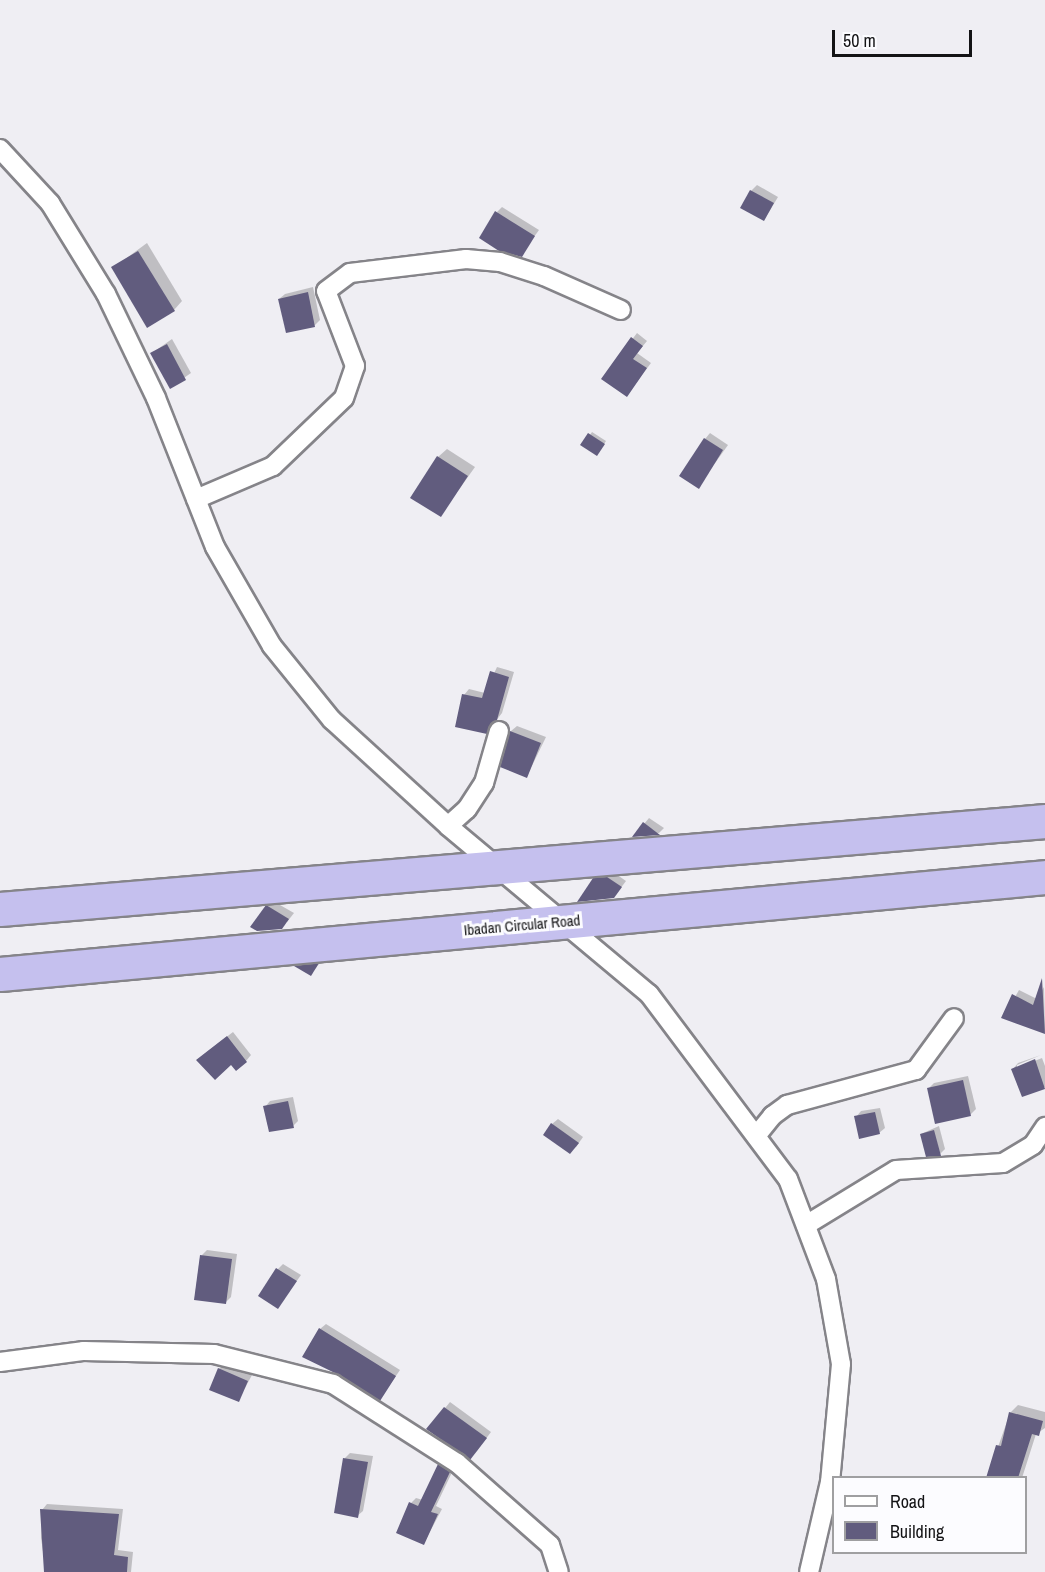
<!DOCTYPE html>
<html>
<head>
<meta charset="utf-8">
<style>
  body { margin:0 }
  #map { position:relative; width:1045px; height:1572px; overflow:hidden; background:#efeef3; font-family:"Archivo Narrow",sans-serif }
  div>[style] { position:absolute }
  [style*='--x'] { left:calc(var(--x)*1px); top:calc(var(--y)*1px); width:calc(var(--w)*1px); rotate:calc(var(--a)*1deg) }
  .shadow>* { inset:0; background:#0003 }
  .building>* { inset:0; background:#615c7e }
  .roads { filter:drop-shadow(2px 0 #858489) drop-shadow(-2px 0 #858489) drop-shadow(0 2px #858489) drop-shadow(0 -2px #858489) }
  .street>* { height:18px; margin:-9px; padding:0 9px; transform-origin:9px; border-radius:9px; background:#fff }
  .highway>* { height:33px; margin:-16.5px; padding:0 16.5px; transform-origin:16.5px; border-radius:16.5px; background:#c5c0ee }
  span { translate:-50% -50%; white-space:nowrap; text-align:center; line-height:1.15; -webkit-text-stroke:6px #fcfcff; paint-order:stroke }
  .street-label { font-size:15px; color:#131315 }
  .legend { position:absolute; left:832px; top:1476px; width:195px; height:78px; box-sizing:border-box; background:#fcfcff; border:2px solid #9f9fa1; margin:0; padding:8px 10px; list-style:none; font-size:18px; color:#131315 }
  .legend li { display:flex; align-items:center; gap:12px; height:30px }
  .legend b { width:30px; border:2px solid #9f9fa1 }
  .scale { position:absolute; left:832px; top:30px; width:140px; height:27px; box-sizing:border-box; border:3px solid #131315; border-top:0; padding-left:8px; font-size:18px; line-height:21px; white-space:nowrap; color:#131315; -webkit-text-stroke:4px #fcfcff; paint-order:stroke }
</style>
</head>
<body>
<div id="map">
  <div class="shadow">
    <div style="clip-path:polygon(757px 185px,778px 197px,764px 220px,751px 191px)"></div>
    <div style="clip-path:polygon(502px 207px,539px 230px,521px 255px,497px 212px)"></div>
    <div style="clip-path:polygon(147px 243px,182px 301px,174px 310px,113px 268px)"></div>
    <div style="clip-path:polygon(313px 287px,320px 320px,315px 325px,287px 332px,279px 299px,285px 294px)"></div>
    <div style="clip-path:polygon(637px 333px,647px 341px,637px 353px,651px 363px,627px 395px,603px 378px)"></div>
    <div style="clip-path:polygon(172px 339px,191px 373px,171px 387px,152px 353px)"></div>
    <div style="clip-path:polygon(592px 432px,606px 441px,599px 452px,583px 445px)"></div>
    <div style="clip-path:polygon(710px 433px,728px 445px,698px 487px,705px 439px)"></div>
    <div style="clip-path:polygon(447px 449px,475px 467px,440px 516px,438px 457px)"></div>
    <div style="clip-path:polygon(497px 667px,514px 672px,502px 713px,492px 726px,464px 695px,469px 689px,485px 693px)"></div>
    <div style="clip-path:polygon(517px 726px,546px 737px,527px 776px,502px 766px,511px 731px)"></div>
    <div style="clip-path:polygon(649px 818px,664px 828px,659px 833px,635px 835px)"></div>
    <div style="clip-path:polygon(613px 872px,626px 881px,614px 897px,594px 879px,600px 873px)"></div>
    <div style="clip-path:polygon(273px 901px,294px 913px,287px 922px,267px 906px)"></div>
    <div style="clip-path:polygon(323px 959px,311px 974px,296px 965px,301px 961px)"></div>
    <div style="clip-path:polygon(1044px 987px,1045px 1032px,1003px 1018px,1019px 990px,1037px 999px)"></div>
    <div style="clip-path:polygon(233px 1032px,251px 1055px,246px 1061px,232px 1063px,203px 1055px)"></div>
    <div style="clip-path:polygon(1041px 1055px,1017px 1065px,1017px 1068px,1042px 1058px,1045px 1066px,1045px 1087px,1023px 1095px,1013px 1069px,1018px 1063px)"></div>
    <div style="clip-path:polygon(968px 1076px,976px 1109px,970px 1115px,928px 1089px,934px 1083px)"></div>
    <div style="clip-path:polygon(293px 1097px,298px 1121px,293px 1126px,265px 1107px,270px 1101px)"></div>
    <div style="clip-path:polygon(880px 1108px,885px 1128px,879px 1133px,856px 1117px,861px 1111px)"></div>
    <div style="clip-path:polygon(558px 1119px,583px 1137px,576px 1147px,552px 1124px)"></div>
    <div style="clip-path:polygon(939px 1126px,945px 1149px,940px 1154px,921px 1134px)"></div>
    <div style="clip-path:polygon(207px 1250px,237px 1254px,231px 1297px,225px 1303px,202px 1255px)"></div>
    <div style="clip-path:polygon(283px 1264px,301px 1275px,278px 1307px,278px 1269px)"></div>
    <div style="clip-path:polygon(326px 1324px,400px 1370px,380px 1399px,320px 1329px)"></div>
    <div style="clip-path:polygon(225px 1363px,252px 1375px,238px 1401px,219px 1369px)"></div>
    <div style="clip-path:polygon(450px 1402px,491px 1432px,476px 1452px,428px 1429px)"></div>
    <div style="clip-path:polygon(1018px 1405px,1045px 1412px,1045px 1428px,1036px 1434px,1022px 1478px,987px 1478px,1010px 1413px)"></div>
    <div style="clip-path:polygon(350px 1453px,373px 1456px,363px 1511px,357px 1516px,335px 1512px,345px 1458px)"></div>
    <div style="clip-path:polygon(445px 1460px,455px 1466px,436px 1506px,442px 1509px,424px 1543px,411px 1503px,416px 1498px,423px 1500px)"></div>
    <div style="clip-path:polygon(47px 1504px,123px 1509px,118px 1550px,133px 1552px,131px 1572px,46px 1572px,41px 1538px,42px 1510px)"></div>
  </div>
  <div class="building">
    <div style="clip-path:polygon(750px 190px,774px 203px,764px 221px,740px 208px)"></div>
    <div style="clip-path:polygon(495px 211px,535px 236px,522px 257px,499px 251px,479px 238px)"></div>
    <div style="clip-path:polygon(138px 251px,175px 311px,147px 328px,111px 267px)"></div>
    <div style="clip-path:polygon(308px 292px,315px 327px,286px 333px,278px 299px)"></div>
    <div style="clip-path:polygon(631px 337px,643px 346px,633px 359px,647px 368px,627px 397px,601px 379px)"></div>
    <div style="clip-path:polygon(167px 344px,186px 380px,170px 389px,150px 353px)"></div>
    <div style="clip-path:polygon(588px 433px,605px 444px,597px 456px,580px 445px)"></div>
    <div style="clip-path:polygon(704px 438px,723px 450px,699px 489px,679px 476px)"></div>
    <div style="clip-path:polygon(437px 456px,468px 476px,441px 517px,410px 498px)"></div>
    <div style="clip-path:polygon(490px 671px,509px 677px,497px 720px,487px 734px,455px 727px,462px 694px,482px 698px)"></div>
    <div style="clip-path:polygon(510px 731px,541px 743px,527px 778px,500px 767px)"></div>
    <div style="clip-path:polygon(643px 822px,660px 835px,632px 837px)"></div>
    <div style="clip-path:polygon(607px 877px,622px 887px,614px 898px,577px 902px,593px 878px)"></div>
    <div style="clip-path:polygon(266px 905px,289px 919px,282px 929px,257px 931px,250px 927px)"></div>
    <div style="clip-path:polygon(319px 963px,311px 976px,294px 966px)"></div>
    <div style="clip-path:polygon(1042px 978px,1045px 1034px,1001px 1018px,1012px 994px,1033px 1005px)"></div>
    <div style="clip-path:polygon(227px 1036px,247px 1062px,236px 1071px,231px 1065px,215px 1080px,196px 1060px)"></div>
    <div style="clip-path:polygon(1035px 1059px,1045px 1089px,1022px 1097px,1011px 1069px)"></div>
    <div style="clip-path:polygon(963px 1080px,971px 1116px,935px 1124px,927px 1088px)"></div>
    <div style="clip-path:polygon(288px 1101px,294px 1128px,269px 1132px,263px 1106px)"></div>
    <div style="clip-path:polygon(875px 1112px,880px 1134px,859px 1139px,854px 1116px)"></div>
    <div style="clip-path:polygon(551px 1123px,579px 1143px,570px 1154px,543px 1135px)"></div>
    <div style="clip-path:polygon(934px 1130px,941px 1156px,926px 1157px,920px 1134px)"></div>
    <div style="clip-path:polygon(200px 1255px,232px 1259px,226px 1304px,194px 1300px)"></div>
    <div style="clip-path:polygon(276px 1268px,297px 1281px,278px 1309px,258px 1296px)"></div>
    <div style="clip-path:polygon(319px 1328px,396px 1376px,380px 1401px,339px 1375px,302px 1357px)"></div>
    <div style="clip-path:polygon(218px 1368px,248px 1381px,239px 1402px,209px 1390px)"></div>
    <div style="clip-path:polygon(444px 1407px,487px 1438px,470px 1460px,426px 1429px)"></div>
    <div style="clip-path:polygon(1009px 1412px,1043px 1421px,1039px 1436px,1032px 1434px,1018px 1478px,986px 1478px,996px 1445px,1001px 1446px)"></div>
    <div style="clip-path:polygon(343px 1458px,368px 1462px,358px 1518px,334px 1513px)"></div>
    <div style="clip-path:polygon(438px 1464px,450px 1472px,431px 1512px,438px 1514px,424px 1545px,396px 1533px,409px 1502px,418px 1506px)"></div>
    <div style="clip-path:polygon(40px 1509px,119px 1514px,114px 1555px,128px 1557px,127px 1572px,44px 1572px)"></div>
  </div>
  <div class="roads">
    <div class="street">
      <div style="--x:0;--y:149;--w:74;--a:47.2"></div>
      <div style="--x:50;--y:203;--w:107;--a:58.4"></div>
      <div style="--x:106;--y:294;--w:115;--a:64.3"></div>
      <div style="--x:156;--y:398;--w:160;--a:68.4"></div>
      <div style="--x:215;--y:547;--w:114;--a:60.1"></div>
      <div style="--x:272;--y:646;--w:95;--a:51"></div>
      <div style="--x:332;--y:720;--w:157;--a:42.4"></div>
      <div style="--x:448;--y:826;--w:262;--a:39.9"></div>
      <div style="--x:649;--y:994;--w:231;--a:53.1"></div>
      <div style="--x:788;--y:1179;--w:107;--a:69.2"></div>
      <div style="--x:826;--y:1279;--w:86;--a:80"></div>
      <div style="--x:841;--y:1364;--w:119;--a:95.3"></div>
      <div style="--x:830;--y:1482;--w:92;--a:103.1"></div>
      <div style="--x:196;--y:499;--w:84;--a:-23.2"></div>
      <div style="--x:273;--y:466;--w:98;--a:-43.8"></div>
      <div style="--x:344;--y:398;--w:34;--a:-71"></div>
      <div style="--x:355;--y:366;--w:80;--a:-111.1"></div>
      <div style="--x:326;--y:291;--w:30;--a:-37"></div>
      <div style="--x:350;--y:273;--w:117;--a:-6.9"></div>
      <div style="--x:466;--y:259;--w:34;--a:5"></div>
      <div style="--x:500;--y:262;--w:46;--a:17.7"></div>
      <div style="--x:544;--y:276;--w:84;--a:23.8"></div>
      <div style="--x:448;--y:826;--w:25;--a:-42"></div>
      <div style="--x:467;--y:809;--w:31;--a:-57"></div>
      <div style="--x:484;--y:783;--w:54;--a:-73.9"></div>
      <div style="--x:756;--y:1136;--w:26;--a:-51"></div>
      <div style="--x:772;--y:1116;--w:19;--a:-36"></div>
      <div style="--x:787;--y:1105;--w:134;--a:-15.2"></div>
      <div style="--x:916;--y:1070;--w:64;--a:-53.8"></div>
      <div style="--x:806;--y:1225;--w:105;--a:-31.4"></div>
      <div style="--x:896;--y:1170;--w:107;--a:-3.7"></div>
      <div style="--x:1003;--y:1163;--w:35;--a:-31"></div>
      <div style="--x:1033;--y:1145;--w:22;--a:-56"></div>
      <div style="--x:0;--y:1362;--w:85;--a:-7.5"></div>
      <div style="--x:84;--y:1351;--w:130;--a:1.3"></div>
      <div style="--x:214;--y:1354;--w:123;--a:14.1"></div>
      <div style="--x:333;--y:1384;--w:147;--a:32.5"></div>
      <div style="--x:457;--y:1463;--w:124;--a:41.4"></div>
      <div style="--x:550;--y:1545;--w:28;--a:72"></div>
    </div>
    <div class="highway">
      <div style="--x:0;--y:909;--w:1049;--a:-4.81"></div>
      <div style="--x:0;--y:974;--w:1049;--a:-5.3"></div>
    </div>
  </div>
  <div class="street-label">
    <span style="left:522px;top:925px;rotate:-5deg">Ibadan Circular Road</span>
  </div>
  <ul class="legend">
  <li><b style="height:8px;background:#fff"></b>Road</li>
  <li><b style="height:16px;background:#615c7e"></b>Building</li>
  </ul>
  <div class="scale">50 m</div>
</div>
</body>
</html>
